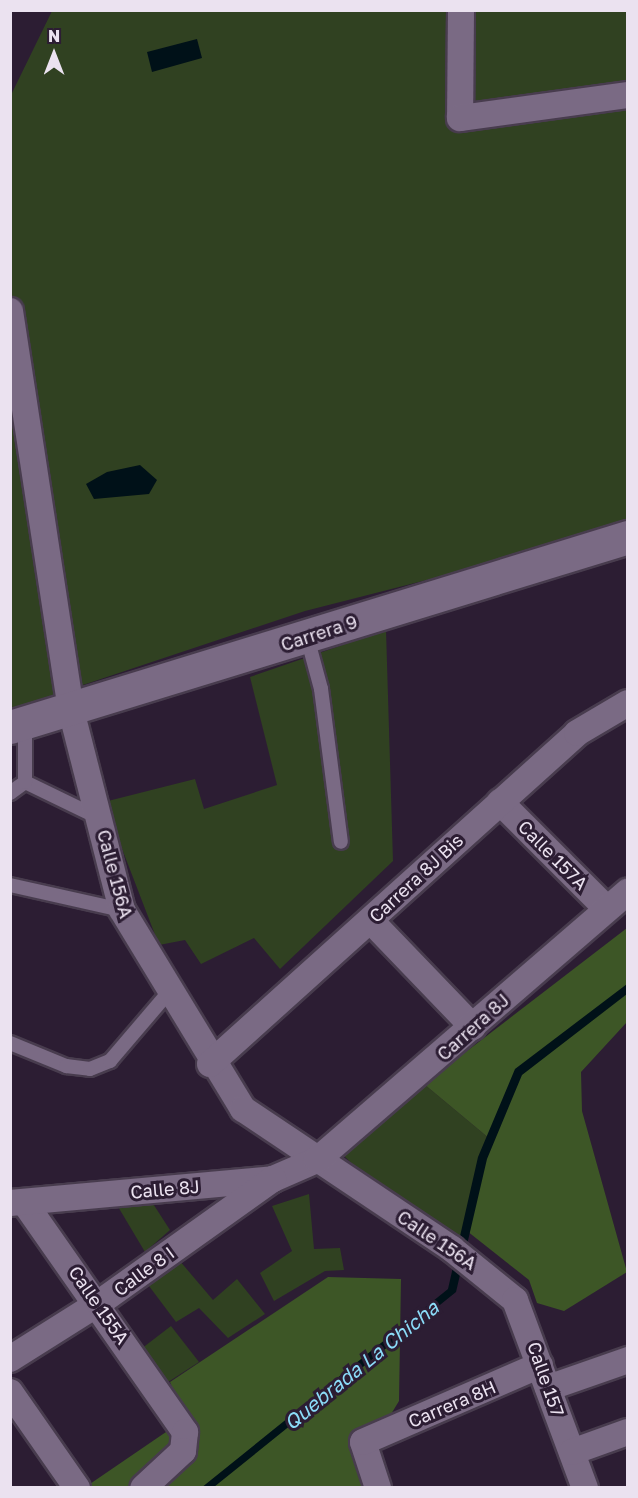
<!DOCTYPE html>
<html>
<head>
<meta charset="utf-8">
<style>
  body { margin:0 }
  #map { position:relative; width:638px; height:1498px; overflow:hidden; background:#2c1d33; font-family:"Golos Text",sans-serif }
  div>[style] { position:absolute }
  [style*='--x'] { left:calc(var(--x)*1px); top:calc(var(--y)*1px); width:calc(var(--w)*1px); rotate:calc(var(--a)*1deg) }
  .green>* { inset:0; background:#304121 }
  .forest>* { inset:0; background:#3d5626 }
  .water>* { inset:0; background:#001118 }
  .roads { filter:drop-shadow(2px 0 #483c4e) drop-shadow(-2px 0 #483c4e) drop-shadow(0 2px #483c4e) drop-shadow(0 -2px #483c4e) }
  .lane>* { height:14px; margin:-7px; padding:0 7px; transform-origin:7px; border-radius:7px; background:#7a6a84 }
  .street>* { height:26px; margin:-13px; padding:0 13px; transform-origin:13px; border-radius:13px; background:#7a6a84 }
  .secondary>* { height:33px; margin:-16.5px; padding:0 16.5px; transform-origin:16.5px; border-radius:16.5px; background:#7a6a84 }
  span { translate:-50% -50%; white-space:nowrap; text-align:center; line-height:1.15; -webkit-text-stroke:6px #2c1d33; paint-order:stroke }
  .street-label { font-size:18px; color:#ebe2f0 }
  .water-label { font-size:20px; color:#8bdcf8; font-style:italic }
  .frame { position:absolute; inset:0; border:12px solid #ebe2f0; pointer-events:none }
  .north { position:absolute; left:24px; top:24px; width:60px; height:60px; -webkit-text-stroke:4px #2c1d33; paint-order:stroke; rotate:0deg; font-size:16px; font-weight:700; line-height:24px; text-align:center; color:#ebe2f0 }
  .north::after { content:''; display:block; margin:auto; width:21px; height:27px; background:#ebe2f0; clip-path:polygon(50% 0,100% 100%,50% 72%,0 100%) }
</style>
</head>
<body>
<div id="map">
  <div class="green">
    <div style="clip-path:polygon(52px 11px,627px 11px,627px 529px,305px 611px,11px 709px,10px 97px)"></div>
    <div style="clip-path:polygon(386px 630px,393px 861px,280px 969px,254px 938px,201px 964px,185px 940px,159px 945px,104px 802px,195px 779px,204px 809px,277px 785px,250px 677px)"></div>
    <div style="clip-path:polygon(424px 1084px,490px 1139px,458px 1266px,342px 1154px)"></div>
    <div style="clip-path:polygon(309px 1194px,314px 1249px,340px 1248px,344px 1270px,325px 1271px,274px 1301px,260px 1273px,292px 1251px,272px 1206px)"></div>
    <div style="clip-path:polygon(150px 1199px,170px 1230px,145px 1252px,114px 1200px)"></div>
    <div style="clip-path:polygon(179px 1260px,213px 1300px,237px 1279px,265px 1314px,228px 1338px,199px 1308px,176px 1322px,146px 1282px)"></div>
    <div style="clip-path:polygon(171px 1326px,199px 1362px,165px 1384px,141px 1349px)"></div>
  </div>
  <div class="forest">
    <div style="clip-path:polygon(627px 928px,627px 1022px,581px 1072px,582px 1111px,627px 1272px,564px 1311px,537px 1303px,529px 1280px,467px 1231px,490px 1139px,424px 1084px)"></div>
    <div style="clip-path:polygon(328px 1277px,401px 1279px,399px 1401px,362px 1462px,371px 1487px,84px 1488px,185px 1419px,170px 1382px)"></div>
  </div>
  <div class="water">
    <div style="clip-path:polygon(197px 39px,202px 58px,152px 72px,147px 52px)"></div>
    <div style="clip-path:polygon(140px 465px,157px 480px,149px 494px,94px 499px,86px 484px,107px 472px)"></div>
    <div style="clip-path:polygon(627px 984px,627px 994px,522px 1075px,487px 1159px,456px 1292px,214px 1487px,201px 1488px,448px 1289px,478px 1157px,515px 1069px)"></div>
  </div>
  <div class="roads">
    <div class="lane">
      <div style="--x:307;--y:637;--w:54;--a:74.9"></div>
      <div style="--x:321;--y:689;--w:154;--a:82.6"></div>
      <div style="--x:25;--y:782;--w:82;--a:25.9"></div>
      <div style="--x:10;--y:793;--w:19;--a:-36"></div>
      <div style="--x:25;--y:782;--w:60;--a:-90"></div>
      <div style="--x:10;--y:885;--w:115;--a:12.6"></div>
      <div style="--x:10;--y:1043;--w:61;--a:22.3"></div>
      <div style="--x:66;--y:1066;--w:24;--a:7"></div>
      <div style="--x:90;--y:1069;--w:22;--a:-22"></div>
      <div style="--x:110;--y:1061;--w:89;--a:-49.5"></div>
    </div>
    <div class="street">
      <div style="--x:461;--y:10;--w:108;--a:90.5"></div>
      <div style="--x:460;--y:118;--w:170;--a:-7.8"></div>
      <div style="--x:10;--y:311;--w:404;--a:81.3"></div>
      <div style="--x:71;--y:710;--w:206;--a:75.7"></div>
      <div style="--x:122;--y:910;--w:233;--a:58.7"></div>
      <div style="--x:243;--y:1109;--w:252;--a:33.8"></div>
      <div style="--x:452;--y:1249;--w:81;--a:39"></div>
      <div style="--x:515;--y:1300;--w:201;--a:69.6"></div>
      <div style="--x:500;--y:802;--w:150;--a:45"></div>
      <div style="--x:371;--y:921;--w:147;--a:46.1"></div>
      <div style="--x:210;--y:1064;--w:494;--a:-42"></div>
      <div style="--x:577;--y:733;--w:59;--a:-30.5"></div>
      <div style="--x:24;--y:1202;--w:281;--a:55"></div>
      <div style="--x:185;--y:1432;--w:19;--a:96"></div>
      <div style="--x:183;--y:1451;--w:54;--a:137.2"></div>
      <div style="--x:10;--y:1203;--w:264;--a:-5.2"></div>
      <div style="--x:273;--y:1179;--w:48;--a:-23.4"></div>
      <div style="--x:317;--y:1160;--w:411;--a:-40.8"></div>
      <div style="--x:10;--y:1359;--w:105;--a:-32.2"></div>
      <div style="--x:99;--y:1303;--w:214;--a:-35.5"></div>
      <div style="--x:548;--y:1388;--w:85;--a:-19.3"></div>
      <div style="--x:10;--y:1392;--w:117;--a:55.1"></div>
      <div style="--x:572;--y:1452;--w:59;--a:-19.7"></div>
      <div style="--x:378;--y:1488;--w:48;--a:-108.1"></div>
      <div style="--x:363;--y:1442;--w:193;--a:-23.5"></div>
    </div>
    <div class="secondary">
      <div style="--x:10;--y:727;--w:647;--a:-17.09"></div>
    </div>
  </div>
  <div class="street-label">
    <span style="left:319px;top:633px;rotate:-18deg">Carrera 9</span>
    <span style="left:553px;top:855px;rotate:45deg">Calle 157A</span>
    <span style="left:115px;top:874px;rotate:75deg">Calle 156A</span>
    <span style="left:416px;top:878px;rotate:-43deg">Carrera 8J Bis</span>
    <span style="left:473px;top:1027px;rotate:-42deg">Carrera 8J</span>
    <span style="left:165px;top:1189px;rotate:-5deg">Calle 8J</span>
    <span style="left:437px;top:1240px;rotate:34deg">Calle 156A</span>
    <span style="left:144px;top:1271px;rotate:-36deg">Calle 8 I</span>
    <span style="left:99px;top:1305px;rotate:55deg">Calle 155A</span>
    <span style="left:546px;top:1379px;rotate:71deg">Calle 157</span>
    <span style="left:452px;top:1404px;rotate:-23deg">Carrera 8H</span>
  </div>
  <div class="water-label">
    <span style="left:361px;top:1365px;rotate:-39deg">Quebrada La Chicha</span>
  </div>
  <div class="frame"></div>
  <div class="north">N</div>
</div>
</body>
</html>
